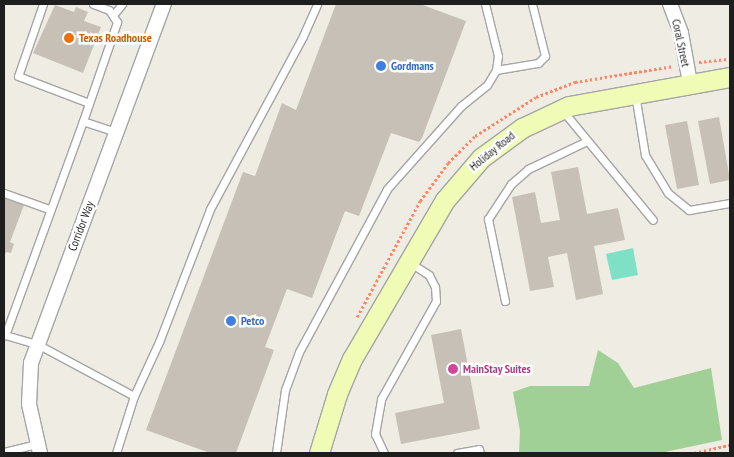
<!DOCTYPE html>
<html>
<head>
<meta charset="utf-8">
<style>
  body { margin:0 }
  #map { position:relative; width:734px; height:457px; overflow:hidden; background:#efece3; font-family:"PT Sans Narrow",sans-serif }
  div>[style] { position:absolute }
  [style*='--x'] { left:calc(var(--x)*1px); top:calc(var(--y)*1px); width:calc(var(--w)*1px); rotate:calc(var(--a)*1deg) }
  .forest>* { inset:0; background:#a1d096 }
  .pitch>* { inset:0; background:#7ee1c6 }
  .building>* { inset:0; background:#c7c0b6 }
  .path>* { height:2.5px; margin-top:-1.25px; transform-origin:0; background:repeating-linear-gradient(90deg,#fe8665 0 2.5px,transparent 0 5px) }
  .roads { filter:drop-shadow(1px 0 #a5a5a5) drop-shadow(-1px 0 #a5a5a5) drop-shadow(0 1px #a5a5a5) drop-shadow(0 -1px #a5a5a5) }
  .lane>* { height:7px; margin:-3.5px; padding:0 3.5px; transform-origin:3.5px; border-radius:3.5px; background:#fff }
  .street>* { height:14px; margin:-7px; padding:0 7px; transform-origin:7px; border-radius:7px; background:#fff }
  .secondary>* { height:19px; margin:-9.5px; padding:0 9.5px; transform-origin:9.5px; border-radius:9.5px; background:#f0fbb5 }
  .dots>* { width:14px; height:14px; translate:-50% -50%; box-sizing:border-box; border:2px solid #fff; border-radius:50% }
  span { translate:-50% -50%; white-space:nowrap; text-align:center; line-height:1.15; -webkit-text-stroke:5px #fff; paint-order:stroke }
  .food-label { font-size:12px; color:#c56008; font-weight:700 }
  .left { translate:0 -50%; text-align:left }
  .street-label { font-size:12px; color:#1e1e1e }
  .shop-label { font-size:12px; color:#366cbe; font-weight:700 }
  .hotel-label { font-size:12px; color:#b23c85; font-weight:700 }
  .frame { position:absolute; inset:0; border:5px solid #1e1e1e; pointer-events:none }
</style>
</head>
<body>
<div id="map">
  <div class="forest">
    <div style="clip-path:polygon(598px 350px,618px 363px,634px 388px,711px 368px,722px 440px,660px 453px,519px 453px,520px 431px,513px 392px,530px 386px,589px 386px)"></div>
  </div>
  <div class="pitch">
    <div style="clip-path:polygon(633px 248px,638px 275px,612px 280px,606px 254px)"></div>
  </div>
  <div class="building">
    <div style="clip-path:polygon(336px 4px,420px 4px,466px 21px,422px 138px,419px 142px,391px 133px,359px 216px,345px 211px,312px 298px,287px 289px,265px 347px,274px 350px,236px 453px,210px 453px,146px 430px,243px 172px,255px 176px,282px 103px,296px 110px)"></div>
    <div style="clip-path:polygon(55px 5px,74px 12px,76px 7px,88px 12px,84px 21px,101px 27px,83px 73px,33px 53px)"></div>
    <div style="clip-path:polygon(719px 117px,730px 180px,710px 184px,698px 121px)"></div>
    <div style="clip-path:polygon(687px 121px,699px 185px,677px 189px,665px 125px)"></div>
    <div style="clip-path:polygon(578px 167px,587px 214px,618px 208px,625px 240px,594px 246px,603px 294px,576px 300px,567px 253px,548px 257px,554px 287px,530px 291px,512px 197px,535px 192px,541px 223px,560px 220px,551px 172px)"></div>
    <div style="clip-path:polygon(4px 198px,24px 205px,10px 242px,14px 244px,11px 253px,6px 252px,4px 258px)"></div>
    <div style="clip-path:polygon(461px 329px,480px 429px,401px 444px,395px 413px,444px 403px,431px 335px)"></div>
  </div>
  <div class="path">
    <div style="--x:699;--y:62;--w:31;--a:-6"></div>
    <div style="--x:357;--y:317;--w:132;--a:-61.5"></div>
    <div style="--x:420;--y:201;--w:47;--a:-53.6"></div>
    <div style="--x:448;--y:163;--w:38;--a:-45"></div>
    <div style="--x:475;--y:136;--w:72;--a:-32.6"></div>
    <div style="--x:536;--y:97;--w:42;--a:-21"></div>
    <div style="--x:575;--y:82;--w:100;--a:-9.2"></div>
    <div style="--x:694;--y:453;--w:37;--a:-13"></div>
  </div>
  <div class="roads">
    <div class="lane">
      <div style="--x:43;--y:4;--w:76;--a:109.1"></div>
      <div style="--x:18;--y:76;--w:76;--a:20.8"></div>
      <div style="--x:114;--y:14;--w:13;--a:-51"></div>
      <div style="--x:496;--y:70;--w:43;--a:-9.5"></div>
      <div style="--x:538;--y:63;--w:10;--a:-45"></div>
      <div style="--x:545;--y:56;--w:54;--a:-104"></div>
      <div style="--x:635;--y:94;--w:62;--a:80.7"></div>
      <div style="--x:645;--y:155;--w:44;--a:58.8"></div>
      <div style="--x:668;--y:193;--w:27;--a:39"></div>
      <div style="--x:689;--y:210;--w:42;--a:-9.7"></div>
      <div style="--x:563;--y:111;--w:141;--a:50.5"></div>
      <div style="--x:83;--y:121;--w:105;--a:-71"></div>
      <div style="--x:117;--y:22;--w:14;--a:-124"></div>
      <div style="--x:109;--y:10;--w:17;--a:-159"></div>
      <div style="--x:116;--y:132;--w:35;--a:-162"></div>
      <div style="--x:83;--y:121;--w:228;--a:110"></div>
      <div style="--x:5;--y:335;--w:33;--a:16"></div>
      <div style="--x:37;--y:344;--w:110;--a:28.2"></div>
      <div style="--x:134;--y:396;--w:60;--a:-65.2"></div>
      <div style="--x:159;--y:342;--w:142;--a:-69"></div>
      <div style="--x:210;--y:209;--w:196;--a:-61.7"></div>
      <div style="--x:303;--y:36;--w:35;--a:-66"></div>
      <div style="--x:4;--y:193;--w:48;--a:19.6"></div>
      <div style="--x:505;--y:301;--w:84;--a:-101.7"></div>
      <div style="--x:488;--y:219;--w:42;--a:-56.7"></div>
      <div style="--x:511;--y:184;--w:23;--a:-41"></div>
      <div style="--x:528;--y:169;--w:65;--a:-25.4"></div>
      <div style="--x:4;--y:452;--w:34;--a:-14"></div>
      <div style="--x:116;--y:453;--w:60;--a:-72.5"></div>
      <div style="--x:276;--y:453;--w:64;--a:-81.9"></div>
      <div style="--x:285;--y:390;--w:40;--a:-69.8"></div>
      <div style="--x:299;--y:352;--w:185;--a:-61.6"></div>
      <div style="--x:387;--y:189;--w:111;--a:-48.3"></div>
      <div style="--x:461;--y:106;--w:33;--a:-39"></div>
      <div style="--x:487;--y:85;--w:17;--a:-59"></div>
      <div style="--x:496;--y:70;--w:14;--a:-82"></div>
      <div style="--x:498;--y:56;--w:54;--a:-104"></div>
      <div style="--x:384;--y:453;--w:21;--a:-115"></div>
      <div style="--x:375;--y:434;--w:36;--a:-80"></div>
      <div style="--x:381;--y:399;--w:112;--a:-60.7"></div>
      <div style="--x:436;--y:301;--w:14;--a:-94"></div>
      <div style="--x:435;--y:287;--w:13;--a:-117"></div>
      <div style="--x:429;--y:275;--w:24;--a:-147"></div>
      <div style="--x:457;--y:453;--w:22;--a:-10"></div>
      <div style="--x:479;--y:449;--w:4;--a:76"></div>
    </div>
    <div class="street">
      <div style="--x:670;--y:4;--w:31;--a:69"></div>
      <div style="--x:681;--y:33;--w:51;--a:79.8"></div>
      <div style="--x:40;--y:453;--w:50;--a:-102.7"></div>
      <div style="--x:29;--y:404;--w:41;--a:-87.2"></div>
      <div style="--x:31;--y:363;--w:383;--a:-69.7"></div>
    </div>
    <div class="secondary">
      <div style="--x:319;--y:453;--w:62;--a:-73"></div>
      <div style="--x:337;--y:394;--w:38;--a:-67"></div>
      <div style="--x:352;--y:359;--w:184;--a:-59.7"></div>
      <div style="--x:445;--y:200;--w:55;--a:-49.4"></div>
      <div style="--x:481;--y:158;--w:51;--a:-36.2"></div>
      <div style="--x:522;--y:128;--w:52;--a:-25.1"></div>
      <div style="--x:569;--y:106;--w:164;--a:-10.2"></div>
    </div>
  </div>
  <div class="dots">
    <div style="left:69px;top:38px;background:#e8710a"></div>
    <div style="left:381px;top:66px;background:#3f7fe0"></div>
    <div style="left:231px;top:321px;background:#3f7fe0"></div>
    <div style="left:453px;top:369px;background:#d1479c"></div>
  </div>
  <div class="food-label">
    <span class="left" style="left:79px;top:38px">Texas Roadhouse</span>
  </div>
  <div class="street-label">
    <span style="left:681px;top:43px;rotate:78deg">Coral Street</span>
    <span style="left:492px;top:151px;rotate:-39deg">Holiday Road</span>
    <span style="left:81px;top:226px;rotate:-69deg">Corridor Way</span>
  </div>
  <div class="shop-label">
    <span class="left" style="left:391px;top:66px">Gordmans</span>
    <span class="left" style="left:241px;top:321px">Petco</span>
  </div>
  <div class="hotel-label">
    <span class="left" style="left:463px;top:369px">MainStay Suites</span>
  </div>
  <div class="frame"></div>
</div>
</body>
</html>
